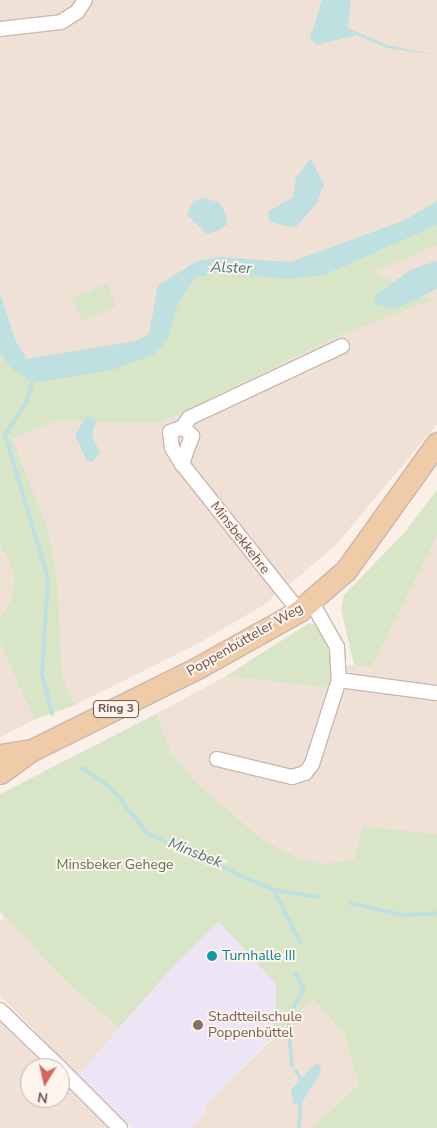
<!DOCTYPE html>
<html>
<head>
<meta charset="utf-8">
<style>
  body { margin:0 }
  #map { position:relative; width:437px; height:1128px; overflow:hidden; background:#faf0e7; font-family:"Nunito Sans",sans-serif }
  div>[style] { position:absolute }
  [style*='--x'] { left:calc(var(--x)*1px); top:calc(var(--y)*1px); width:calc(var(--w)*1px); rotate:calc(var(--a)*1deg) }
  .residential>* { inset:0; background:#f0e1d6 }
  .education>* { inset:0; background:#ede4f6 }
  .green>* { inset:0; background:#d8e5c7 }
  .water>* { inset:0; background:#bee0e1 }
  .stream>* { height:4px; margin:-2px; padding:0 2px; transform-origin:2px; border-radius:2px; background:#bee0e1 }
  .roads { filter:drop-shadow(1px 0 #cab7af) drop-shadow(-1px 0 #cab7af) drop-shadow(0 1px #cab7af) drop-shadow(0 -1px #cab7af) }
  .street>* { height:14px; margin:-7px; padding:0 7px; transform-origin:7px; border-radius:7px; background:#fff }
  .primary>* { height:21px; margin:-10.5px; padding:0 10.5px; transform-origin:10.5px; border-radius:10.5px; background:#f0cba8 }
  .dots>* { width:14px; height:14px; translate:-50% -50%; box-sizing:border-box; border:2px solid #fdf4ed; border-radius:50% }
  span { translate:-50% -50%; white-space:nowrap; text-align:center; line-height:1.15; -webkit-text-stroke:4px #fdf4ed; paint-order:stroke }
  .shield-label span { padding:1px 4px; background:#fdf4ed; border:1px solid; border-radius:4px; -webkit-text-stroke-width:0 }
  .shield-label { font-size:12px; color:#70564f; font-weight:700 }
  .street-label { font-size:14px; color:#70564f }
  .park-label { font-size:14px; color:#5c7448 }
  .culture-label { font-size:14px; color:#0d838f }
  .left { translate:0 -50%; text-align:left }
  .education-label { font-size:14px; color:#785e54 }
  .water-label { font-size:15px; color:#48787a; font-style:italic }
  .north { position:absolute; left:20px; top:1058px; width:50px; height:50px; box-sizing:border-box; background:#fdf4ed; border:1px solid #c5b5ae; border-radius:50%; rotate:189deg; font-size:14px; font-weight:700; line-height:20px; text-align:center; color:#70564f }
  .north::after { content:''; display:block; margin:auto; width:18px; height:22px; background:#d4665b; clip-path:polygon(50% 0,100% 100%,50% 72%,0 100%) }
</style>
</head>
<body>
<div id="map">
  <div class="residential">
    <div style="clip-path:polygon(0 0,437px 0,437px 201px,405px 220px,291px 262px,220px 257px,197px 261px,158px 285px,149px 334px,136px 341px,27px 359px,15px 340px,0 292px)"></div>
    <div style="clip-path:polygon(437px 245px,437px 424px,335px 546px,297px 578px,262px 606px,201px 642px,75px 705px,62px 675px,58px 588px,49px 532px,11px 439px,56px 421px,160px 423px,341px 335px,431px 300px,372px 272px)"></div>
    <div style="clip-path:polygon(437px 536px,437px 834px,363px 826px,353px 860px,321px 864px,298px 858px,262px 839px,200px 786px,171px 753px,158px 729px,156px 714px,226px 676px,327px 688px,331px 663px,372px 667px)"></div>
    <div style="clip-path:polygon(0 544px,14px 572px,13px 596px,0 619px)"></div>
    <div style="clip-path:polygon(0 643px,34px 720px,0 737px)"></div>
    <div style="clip-path:polygon(0 911px,67px 983px,119px 1028px,79px 1075px,0 996px,0 922px,4px 918px)"></div>
    <div style="clip-path:polygon(313px 999px,344px 1034px,359px 1084px,312px 1128px,190px 1128px,207px 1112px,203px 1107px)"></div>
    <div style="clip-path:polygon(0 1022px,47px 1068px,30px 1068px,30px 1098px,60px 1098px,60px 1081px,108px 1128px,0 1128px)"></div>
  </div>
  <div class="education">
    <div style="clip-path:polygon(219px 922px,276px 984px,276px 1021px,265px 1044px,204px 1107px,207px 1112px,190px 1128px,133px 1128px,79px 1075px,177px 961px)"></div>
  </div>
  <div class="green">
    <div style="clip-path:polygon(437px 201px,437px 245px,373px 272px,432px 300px,341px 335px,160px 423px,56px 421px,12px 439px,49px 532px,58px 588px,62px 675px,75px 705px,34px 720px,0 643px,0 619px,13px 596px,14px 572px,0 544px,0 292px,15px 340px,27px 359px,136px 341px,149px 334px,158px 285px,197px 261px,220px 257px,291px 262px,405px 220px)"></div>
    <div style="clip-path:polygon(107px 283px,117px 306px,82px 321px,72px 299px)"></div>
    <div style="clip-path:polygon(437px 490px,437px 536px,372px 667px,354px 665px,341px 610px,344px 595px,404px 533px)"></div>
    <div style="clip-path:polygon(309px 623px,324px 628px,331px 663px,328px 688px,226px 676px)"></div>
    <div style="clip-path:polygon(156px 714px,171px 753px,200px 786px,262px 839px,298px 858px,321px 864px,353px 860px,363px 826px,437px 834px,437px 1128px,312px 1128px,359px 1084px,344px 1034px,313px 999px,265px 1044px,276px 1021px,276px 984px,219px 922px,177px 962px,119px 1028px,67px 983px,0 911px,0 794px)"></div>
  </div>
  <div class="water">
    <div style="clip-path:polygon(322px 0,351px 0,348px 28px,387px 45px,437px 55px,387px 48px,357px 35px,316px 45px,310px 38px)"></div>
    <div style="clip-path:polygon(311px 158px,324px 185px,317px 203px,295px 228px,270px 222px,268px 212px,293px 197px,296px 178px)"></div>
    <div style="clip-path:polygon(203px 198px,219px 202px,225px 212px,227px 224px,219px 230px,207px 234px,187px 215px,193px 201px)"></div>
    <div style="clip-path:polygon(437px 201px,437px 225px,324px 275px,289px 279px,219px 273px,195px 277px,177px 306px,167px 340px,153px 355px,112px 370px,33px 383px,10px 367px,0 352px,0 292px,15px 340px,27px 359px,136px 341px,149px 334px,158px 285px,197px 261px,220px 257px,291px 262px,405px 220px)"></div>
    <div style="clip-path:polygon(437px 261px,437px 289px,396px 309px,375px 305px,376px 294px,412px 269px)"></div>
    <div style="clip-path:polygon(87px 415px,96px 421px,92px 435px,100px 453px,92px 462px,87px 461px,75px 435px)"></div>
    <div style="clip-path:polygon(315px 1064px,321px 1065px,320px 1074px,300px 1105px,294px 1105px,291px 1090px)"></div>
  </div>
  <div class="stream">
    <div style="--x:33;--y:380;--w:22;--a:106"></div>
    <div style="--x:27;--y:401;--w:40;--a:122.9"></div>
    <div style="--x:5;--y:435;--w:149;--a:73.3"></div>
    <div style="--x:48;--y:578;--w:96;--a:93.6"></div>
    <div style="--x:42;--y:674;--w:41;--a:76"></div>
    <div style="--x:82;--y:768;--w:34;--a:34"></div>
    <div style="--x:110;--y:787;--w:60;--a:51"></div>
    <div style="--x:148;--y:834;--w:138;--a:24"></div>
    <div style="--x:274;--y:890;--w:58;--a:63.4"></div>
    <div style="--x:274;--y:890;--w:45;--a:9"></div>
    <div style="--x:350;--y:903;--w:53;--a:13"></div>
    <div style="--x:402;--y:915;--w:35;--a:-3"></div>
    <div style="--x:292;--y:1066;--w:48;--a:-94.8"></div>
    <div style="--x:288;--y:1018;--w:34;--a:-62"></div>
    <div style="--x:304;--y:988;--w:17;--a:-121"></div>
    <div style="--x:296;--y:1071;--w:15;--a:58"></div>
    <div style="--x:299;--y:1128;--w:28;--a:-86"></div>
  </div>
  <div class="roads">
    <div class="street">
      <div style="--x:0;--y:29;--w:61;--a:-6.5"></div>
      <div style="--x:61;--y:22;--w:19;--a:-32"></div>
      <div style="--x:77;--y:12;--w:14;--a:-56"></div>
      <div style="--x:183;--y:427;--w:11;--a:-56"></div>
      <div style="--x:189;--y:418;--w:169;--a:-25.2"></div>
      <div style="--x:182;--y:464;--w:19;--a:-122"></div>
      <div style="--x:172;--y:448;--w:16;--a:-97"></div>
      <div style="--x:170;--y:432;--w:14;--a:-21"></div>
      <div style="--x:183;--y:427;--w:13;--a:45"></div>
      <div style="--x:192;--y:436;--w:30;--a:110"></div>
      <div style="--x:182;--y:464;--w:188;--a:51.5"></div>
      <div style="--x:311;--y:601;--w:53;--a:60.5"></div>
      <div style="--x:337;--y:647;--w:33;--a:87"></div>
      <div style="--x:217;--y:759;--w:77;--a:13.5"></div>
      <div style="--x:292;--y:777;--w:14;--a:-17"></div>
      <div style="--x:305;--y:773;--w:11;--a:-52"></div>
      <div style="--x:312;--y:764;--w:88;--a:-72.2"></div>
      <div style="--x:339;--y:680;--w:99;--a:7.6"></div>
      <div style="--x:0;--y:1010;--w:83;--a:44"></div>
      <div style="--x:60;--y:1068;--w:85;--a:45"></div>
    </div>
    <div class="primary">
      <div style="--x:0;--y:755;--w:32;--a:-9"></div>
      <div style="--x:0;--y:773;--w:39;--a:-36"></div>
      <div style="--x:32;--y:750;--w:186;--a:-26.4"></div>
      <div style="--x:199;--y:667;--w:115;--a:-29.2"></div>
      <div style="--x:299;--y:611;--w:62;--a:-41.1"></div>
      <div style="--x:346;--y:570;--w:156;--a:-54.4"></div>
    </div>
  </div>
  <div class="dots">
    <div style="left:212px;top:956px;background:#0f9aa8"></div>
    <div style="left:198px;top:1025px;background:#8d6e63"></div>
  </div>
  <div class="shield-label">
    <span style="left:116px;top:709px">Ring 3</span>
  </div>
  <div class="street-label">
    <span style="left:240px;top:538px;rotate:52deg">Minsbekkehre</span>
    <span style="left:245px;top:640px;rotate:-30deg">Poppenbütteler Weg</span>
  </div>
  <div class="park-label">
    <span style="left:115px;top:865px">Minsbeker Gehege</span>
  </div>
  <div class="culture-label">
    <span class="left" style="left:222px;top:956px">Turnhalle III</span>
  </div>
  <div class="education-label">
    <span class="left" style="left:208px;top:1025px">Stadtteilschule<br>Poppenbüttel</span>
  </div>
  <div class="water-label">
    <span style="left:231px;top:268px;rotate:2deg">Alster</span>
    <span style="left:195px;top:853px;rotate:22deg">Minsbek</span>
  </div>
  <div class="north">N</div>
</div>
</body>
</html>
